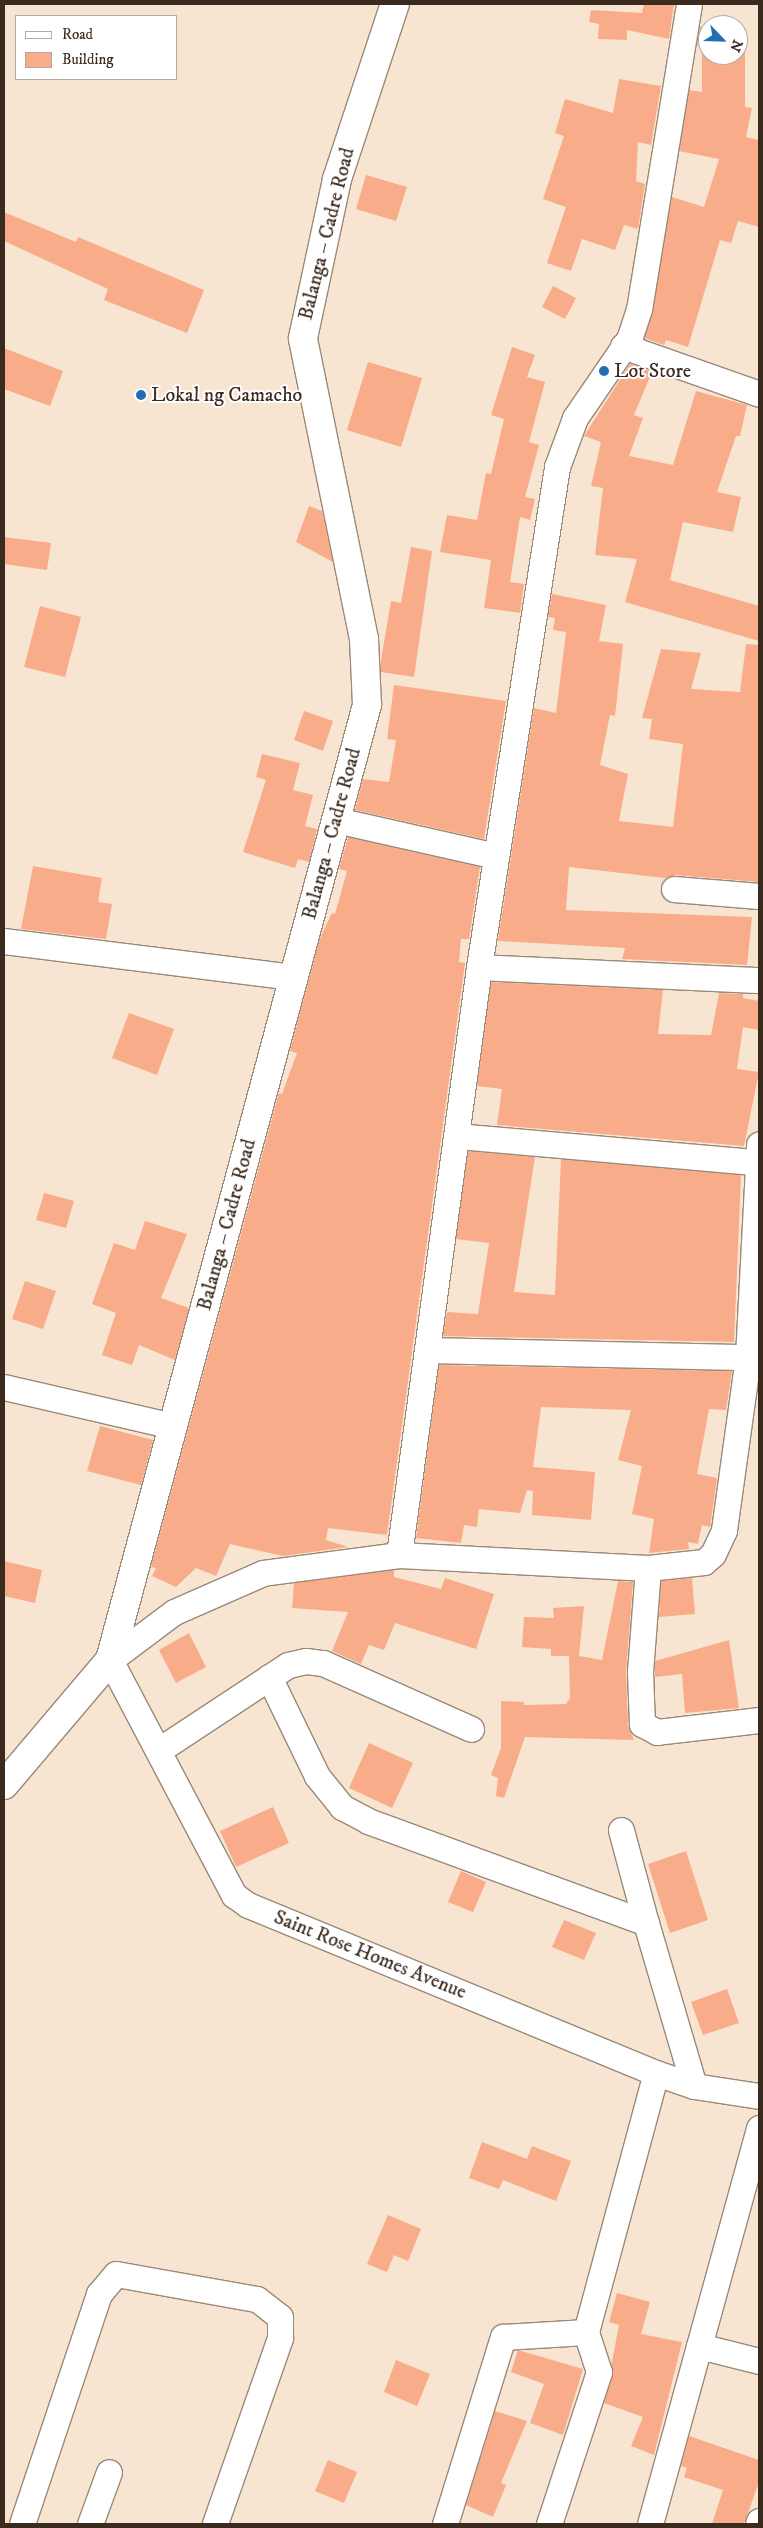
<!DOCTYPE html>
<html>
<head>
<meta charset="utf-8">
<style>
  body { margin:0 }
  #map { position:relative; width:763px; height:2528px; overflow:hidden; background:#f8e5d1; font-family:"IM FELL DW Pica",serif }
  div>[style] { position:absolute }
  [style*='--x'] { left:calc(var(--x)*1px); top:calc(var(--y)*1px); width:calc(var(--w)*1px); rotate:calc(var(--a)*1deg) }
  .building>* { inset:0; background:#f9ac89 }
  .roads { filter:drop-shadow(1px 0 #9a8878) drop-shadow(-1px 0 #9a8878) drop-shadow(0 1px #9a8878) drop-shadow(0 -1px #9a8878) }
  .minor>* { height:25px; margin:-12.5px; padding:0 12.5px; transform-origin:12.5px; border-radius:12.5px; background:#fff }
  .tertiary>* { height:28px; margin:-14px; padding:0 14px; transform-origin:14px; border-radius:14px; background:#fff }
  .dots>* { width:14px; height:14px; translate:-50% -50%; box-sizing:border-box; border:2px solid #fff; border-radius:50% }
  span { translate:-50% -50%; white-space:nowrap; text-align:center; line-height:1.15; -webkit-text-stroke:4px #fff; paint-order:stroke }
  .street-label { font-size:20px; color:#3b2a1e }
  .poi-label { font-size:20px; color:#3b2a1e }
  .left { translate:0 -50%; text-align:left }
  .frame { position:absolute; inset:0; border:5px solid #3b2a1e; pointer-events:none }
  .legend { position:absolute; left:15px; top:15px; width:162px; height:65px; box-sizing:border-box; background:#fff; border:1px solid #b1aaa5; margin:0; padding:6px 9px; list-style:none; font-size:15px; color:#3b2a1e }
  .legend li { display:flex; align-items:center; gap:10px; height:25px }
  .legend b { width:25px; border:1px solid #b1aaa5 }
  .north { position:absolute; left:698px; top:15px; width:50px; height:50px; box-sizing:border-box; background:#fff; border:1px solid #b1aaa5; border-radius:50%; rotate:114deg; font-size:14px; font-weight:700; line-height:20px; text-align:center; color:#3b2a1e }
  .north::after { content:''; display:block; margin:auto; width:18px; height:22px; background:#1f6fb2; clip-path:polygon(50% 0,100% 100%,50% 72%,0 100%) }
</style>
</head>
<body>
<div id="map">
  <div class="building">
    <div style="clip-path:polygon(644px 4px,674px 4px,669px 39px,627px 30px,627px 40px,598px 39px,599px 24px,589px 22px,591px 10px,642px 13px)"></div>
    <div style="clip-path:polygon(700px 27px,708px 27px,708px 55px,738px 55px,738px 27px,745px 27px,745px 107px,752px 108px,746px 137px,759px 140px,759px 227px,738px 221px,731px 243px,720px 240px,688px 347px,666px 340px,664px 345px,644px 338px,672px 197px,704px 207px,719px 159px,679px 151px,689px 90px,702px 92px,702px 46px,697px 45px)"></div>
    <div style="clip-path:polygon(619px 79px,661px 86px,651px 145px,638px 142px,636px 181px,645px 184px,638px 229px,624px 225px,615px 250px,582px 239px,571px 271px,547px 263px,566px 207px,543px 199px,564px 136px,555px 133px,565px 99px,613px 113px)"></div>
    <div style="clip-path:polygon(366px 175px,407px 187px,396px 221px,356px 209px)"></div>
    <div style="clip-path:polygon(4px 212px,76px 242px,78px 237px,204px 290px,187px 333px,104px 300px,108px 289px,4px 241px)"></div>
    <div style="clip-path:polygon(553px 286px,576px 298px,565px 319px,542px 307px)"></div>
    <div style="clip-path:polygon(512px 347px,535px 355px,527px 377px,545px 382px,529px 442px,539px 445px,525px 497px,535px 499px,530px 520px,520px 517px,510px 582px,524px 584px,520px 613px,484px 608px,491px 560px,440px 552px,447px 515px,477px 520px,486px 473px,491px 474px,504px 419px,491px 415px)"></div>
    <div style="clip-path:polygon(4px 348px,63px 371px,50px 406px,4px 389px)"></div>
    <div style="clip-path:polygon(368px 362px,422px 378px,401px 447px,347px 430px)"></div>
    <div style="clip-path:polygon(630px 364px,652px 372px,634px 415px,643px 418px,629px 456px,673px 465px,696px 391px,747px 405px,740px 436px,736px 436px,717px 492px,741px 497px,733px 532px,683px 522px,670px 580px,759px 606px,759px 641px,625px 602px,637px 559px,595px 555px,603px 488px,591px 486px,601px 442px,584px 436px)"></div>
    <div style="clip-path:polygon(309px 506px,322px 511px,333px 562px,296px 542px)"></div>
    <div style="clip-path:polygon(4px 537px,51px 543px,47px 570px,4px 564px)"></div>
    <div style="clip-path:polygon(411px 547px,432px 551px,414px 677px,381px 672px,381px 660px,391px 601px,401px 603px)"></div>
    <div style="clip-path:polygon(552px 594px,606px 605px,599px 641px,623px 644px,615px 716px,610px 715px,600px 765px,628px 774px,619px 821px,673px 827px,683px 744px,649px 739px,652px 719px,642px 718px,661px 649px,701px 653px,691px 689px,740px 692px,746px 644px,759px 645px,759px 882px,675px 875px,665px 878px,569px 867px,566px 910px,752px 917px,747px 965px,622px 959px,625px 948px,498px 941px,534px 708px,556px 713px,566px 632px,553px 630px,555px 618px,548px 617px)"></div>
    <div style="clip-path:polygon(40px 606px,81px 617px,65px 677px,24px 667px)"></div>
    <div style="clip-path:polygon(394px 685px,506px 701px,484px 839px,355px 810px,363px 779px,389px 782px,396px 740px,387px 739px)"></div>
    <div style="clip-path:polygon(304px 711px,333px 721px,323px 751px,294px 740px)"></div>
    <div style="clip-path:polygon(262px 754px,300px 763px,293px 790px,313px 795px,305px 826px,317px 829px,309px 862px,298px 859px,295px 868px,243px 852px,266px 780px,256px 777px)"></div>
    <div style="clip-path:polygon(348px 837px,480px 867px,469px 939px,461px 939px,459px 962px,465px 963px,387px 1535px,328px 1528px,326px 1540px,348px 1547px,283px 1556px,230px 1544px,216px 1576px,196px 1568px,176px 1587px,152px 1576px,156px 1568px,151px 1567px,279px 1093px,282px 1094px,297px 1053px,290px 1051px,320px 938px,332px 913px,335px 914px,347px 871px,339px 869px)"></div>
    <div style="clip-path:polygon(33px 866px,102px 878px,98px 902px,112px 904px,106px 939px,21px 929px)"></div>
    <div style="clip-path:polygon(491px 982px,663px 990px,658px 1034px,711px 1035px,719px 993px,743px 994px,743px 998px,759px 1001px,759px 1030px,743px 1027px,737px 1069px,759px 1072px,744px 1146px,497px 1125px,502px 1089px,477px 1086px)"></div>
    <div style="clip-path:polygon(129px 1013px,174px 1029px,157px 1075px,112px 1058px)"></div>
    <div style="clip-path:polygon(468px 1151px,535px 1157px,514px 1292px,555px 1295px,561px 1159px,741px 1175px,734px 1342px,443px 1336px,447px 1312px,478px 1314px,489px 1243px,456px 1239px)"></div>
    <div style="clip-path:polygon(44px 1193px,74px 1201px,66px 1228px,36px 1220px)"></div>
    <div style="clip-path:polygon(145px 1221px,187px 1234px,161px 1298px,189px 1308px,175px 1360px,139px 1345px,132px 1365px,102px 1355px,116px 1313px,92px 1304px,114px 1243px,135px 1250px)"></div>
    <div style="clip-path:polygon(25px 1281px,56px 1291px,43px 1329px,12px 1319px)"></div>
    <div style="clip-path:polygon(439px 1365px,732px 1371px,726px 1410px,709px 1409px,697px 1474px,717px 1478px,710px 1527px,702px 1525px,698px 1544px,688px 1542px,689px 1549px,649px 1553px,654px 1519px,632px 1514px,642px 1466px,618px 1460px,631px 1410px,541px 1407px,533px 1467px,595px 1472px,591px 1520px,532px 1515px,533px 1491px,527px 1490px,520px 1513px,479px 1509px,477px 1527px,464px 1525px,461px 1543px,416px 1538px)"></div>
    <div style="clip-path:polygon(100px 1426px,153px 1440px,141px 1485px,87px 1471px)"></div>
    <div style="clip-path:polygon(4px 1561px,42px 1570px,35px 1603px,4px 1596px)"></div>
    <div style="clip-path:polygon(394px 1570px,394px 1577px,441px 1589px,445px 1578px,494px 1594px,476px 1649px,395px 1623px,384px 1650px,369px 1645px,361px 1664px,332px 1651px,348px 1612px,292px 1608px,294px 1583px)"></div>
    <div style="clip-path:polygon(692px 1578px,695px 1614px,659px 1617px,661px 1581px)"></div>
    <div style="clip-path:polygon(618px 1581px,633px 1582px,626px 1673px,628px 1725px,634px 1740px,525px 1737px,504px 1798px,496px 1796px,498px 1778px,491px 1775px,501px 1748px,501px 1701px,524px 1702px,524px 1705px,566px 1704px,570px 1698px,569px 1656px,551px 1656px,551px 1649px,522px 1647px,524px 1617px,554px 1618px,553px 1608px,584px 1606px,579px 1656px,602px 1660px)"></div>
    <div style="clip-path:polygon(189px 1633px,206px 1667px,176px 1683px,159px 1650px)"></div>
    <div style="clip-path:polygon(729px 1640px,739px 1708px,685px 1713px,682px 1674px,655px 1677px,655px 1661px)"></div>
    <div style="clip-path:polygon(369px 1743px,413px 1763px,392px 1808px,349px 1788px)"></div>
    <div style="clip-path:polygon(273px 1807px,289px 1843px,236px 1867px,220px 1831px)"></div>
    <div style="clip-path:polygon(686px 1851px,708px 1920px,670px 1933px,648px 1864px)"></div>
    <div style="clip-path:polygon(461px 1871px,486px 1882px,473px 1912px,448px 1902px)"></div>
    <div style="clip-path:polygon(564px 1920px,596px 1933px,584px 1960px,552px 1947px)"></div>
    <div style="clip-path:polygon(727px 1989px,739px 2023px,703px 2035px,691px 2002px)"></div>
    <div style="clip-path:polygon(482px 2142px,527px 2159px,532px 2146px,571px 2161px,556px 2201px,503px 2180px,499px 2189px,469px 2178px)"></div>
    <div style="clip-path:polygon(388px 2215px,421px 2229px,408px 2261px,394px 2255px,387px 2272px,367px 2264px)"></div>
    <div style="clip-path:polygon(617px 2293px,650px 2302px,641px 2334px,682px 2342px,654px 2455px,631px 2446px,643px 2417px,604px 2403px,619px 2325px,609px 2322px)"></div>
    <div style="clip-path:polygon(518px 2350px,583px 2369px,563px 2435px,530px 2423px,544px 2384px,511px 2372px)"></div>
    <div style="clip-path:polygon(396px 2360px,430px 2374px,417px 2406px,384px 2392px)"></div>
    <div style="clip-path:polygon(495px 2411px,527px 2421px,501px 2483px,506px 2485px,493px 2517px,466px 2505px)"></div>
    <div style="clip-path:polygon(689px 2436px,759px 2460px,759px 2482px,744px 2524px,712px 2524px,723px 2490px,684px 2477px,687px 2468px,681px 2466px)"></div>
    <div style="clip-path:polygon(328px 2460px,357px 2472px,344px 2503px,315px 2491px)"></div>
  </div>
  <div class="roads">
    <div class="minor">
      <div style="--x:689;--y:4;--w:309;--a:99.3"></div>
      <div style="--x:639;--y:309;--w:32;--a:108"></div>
      <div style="--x:629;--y:339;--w:96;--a:124.4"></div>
      <div style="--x:575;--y:418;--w:52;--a:110.2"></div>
      <div style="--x:557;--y:467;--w:506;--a:98.87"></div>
      <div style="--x:479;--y:967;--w:593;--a:97.75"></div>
      <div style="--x:399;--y:1555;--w:137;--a:172.5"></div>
      <div style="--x:263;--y:1573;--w:97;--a:156.3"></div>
      <div style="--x:174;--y:1612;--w:80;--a:143.1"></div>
      <div style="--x:110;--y:1660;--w:266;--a:62.2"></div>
      <div style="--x:234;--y:1895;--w:17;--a:36"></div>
      <div style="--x:248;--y:1905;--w:441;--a:22.4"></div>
      <div style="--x:656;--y:2073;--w:40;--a:18.9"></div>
      <div style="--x:694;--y:2086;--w:66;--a:8.7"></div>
      <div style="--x:623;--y:346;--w:144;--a:19.4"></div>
      <div style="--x:336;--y:820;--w:164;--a:12.7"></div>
      <div style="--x:674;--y:889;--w:85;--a:4.7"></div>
      <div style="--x:4;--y:941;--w:291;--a:7.1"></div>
      <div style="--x:479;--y:967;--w:280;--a:2.7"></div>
      <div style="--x:457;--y:1136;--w:301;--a:5"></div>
      <div style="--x:429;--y:1350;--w:319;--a:1.3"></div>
      <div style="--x:748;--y:1357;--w:213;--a:-87"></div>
      <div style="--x:4;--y:1387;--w:173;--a:13"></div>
      <div style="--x:399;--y:1555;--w:249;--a:3"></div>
      <div style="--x:648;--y:1568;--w:56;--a:-6.1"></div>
      <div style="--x:704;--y:1562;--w:12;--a:-42"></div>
      <div style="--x:713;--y:1554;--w:26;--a:-65"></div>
      <div style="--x:724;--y:1530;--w:175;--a:-82.1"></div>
      <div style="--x:748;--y:1357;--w:11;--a:10"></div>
      <div style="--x:648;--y:1568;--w:104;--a:94.4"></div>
      <div style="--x:640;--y:1672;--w:52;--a:87.8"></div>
      <div style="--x:642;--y:1724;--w:17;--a:28"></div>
      <div style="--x:657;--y:1732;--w:103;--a:-6.7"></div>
      <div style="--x:269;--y:1677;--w:110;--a:64.1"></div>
      <div style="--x:317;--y:1776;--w:40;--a:51"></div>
      <div style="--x:342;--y:1807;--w:30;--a:28"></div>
      <div style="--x:368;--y:1821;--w:296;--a:20.1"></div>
      <div style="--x:646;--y:1923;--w:170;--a:73.6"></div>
      <div style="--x:159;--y:1750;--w:154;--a:-33.4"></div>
      <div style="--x:288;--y:1665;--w:18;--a:-13"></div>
      <div style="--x:306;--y:1661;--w:17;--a:7"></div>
      <div style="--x:323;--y:1663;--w:162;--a:24"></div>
      <div style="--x:621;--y:1830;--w:96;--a:75"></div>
      <div style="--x:699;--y:2346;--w:62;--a:14"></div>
      <div style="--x:22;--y:2524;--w:243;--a:-71.5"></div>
      <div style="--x:99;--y:2294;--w:26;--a:-50"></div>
      <div style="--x:116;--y:2274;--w:143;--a:10.1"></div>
      <div style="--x:257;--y:2299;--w:29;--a:38"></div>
      <div style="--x:280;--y:2317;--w:21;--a:90"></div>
      <div style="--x:280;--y:2338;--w:197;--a:109.3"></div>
      <div style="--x:90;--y:2524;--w:55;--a:-69.9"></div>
      <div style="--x:445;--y:2524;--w:196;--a:-72.8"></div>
      <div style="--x:503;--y:2337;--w:83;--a:-3.4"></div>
      <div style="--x:549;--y:2524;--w:160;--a:-71.8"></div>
      <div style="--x:599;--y:2372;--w:42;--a:-108"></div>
      <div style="--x:586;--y:2332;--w:268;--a:-74.9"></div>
      <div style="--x:650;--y:2524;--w:411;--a:-74.6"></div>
      <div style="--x:758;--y:2524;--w:3;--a:-72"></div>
    </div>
    <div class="tertiary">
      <div style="--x:4;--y:1785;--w:164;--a:-49.7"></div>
      <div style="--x:110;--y:1660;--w:989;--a:-74.94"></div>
      <div style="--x:367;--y:705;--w:66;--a:-92.6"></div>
      <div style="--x:364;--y:639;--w:307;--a:-101.5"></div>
      <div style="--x:303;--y:338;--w:163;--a:-77.9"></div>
      <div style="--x:337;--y:179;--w:184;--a:-71.7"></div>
    </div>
  </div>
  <div class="dots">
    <div style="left:604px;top:371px;background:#1f6fb2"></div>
    <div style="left:141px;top:395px;background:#1f6fb2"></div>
  </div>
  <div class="street-label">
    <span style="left:327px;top:234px;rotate:-76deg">Balanga – Cadre Road</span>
    <span style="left:332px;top:834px;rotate:-75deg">Balanga – Cadre Road</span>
    <span style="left:227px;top:1225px;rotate:-75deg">Balanga – Cadre Road</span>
    <span style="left:370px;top:1955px;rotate:22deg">Saint Rose Homes Avenue</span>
  </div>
  <div class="poi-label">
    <span class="left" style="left:614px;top:371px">Lot Store</span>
    <span class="left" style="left:151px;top:395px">Lokal ng Camacho</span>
  </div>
  <div class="frame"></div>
  <ul class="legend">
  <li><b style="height:6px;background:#fff"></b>Road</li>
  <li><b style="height:14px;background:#f9ac89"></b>Building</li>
  </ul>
  <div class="north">N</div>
</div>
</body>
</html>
